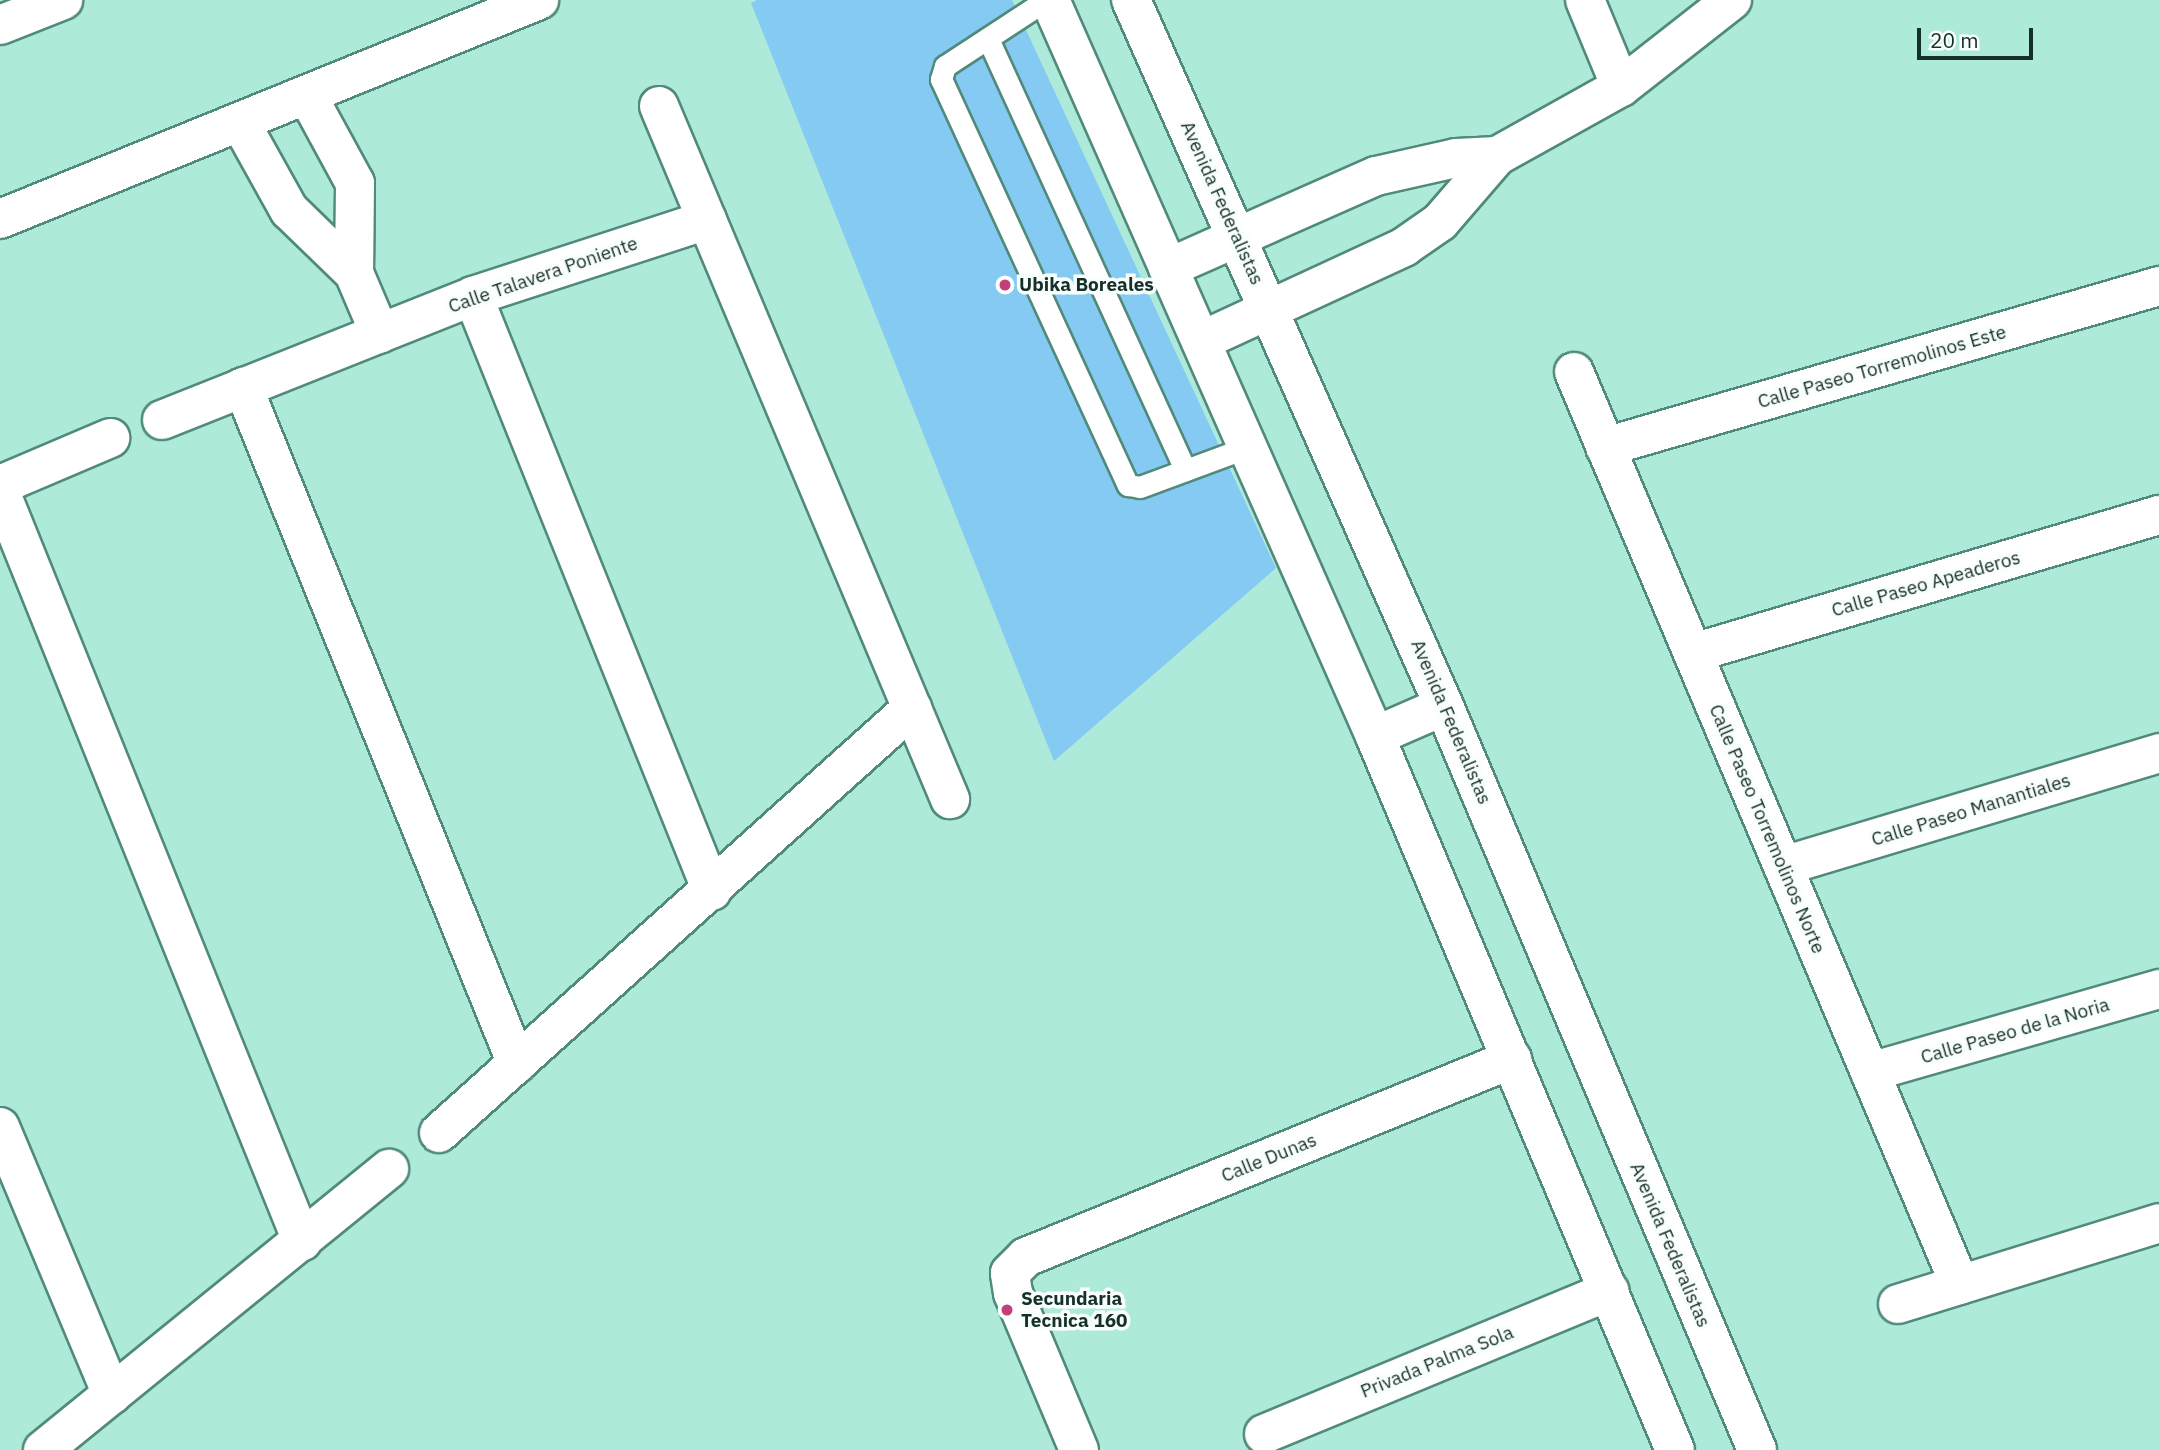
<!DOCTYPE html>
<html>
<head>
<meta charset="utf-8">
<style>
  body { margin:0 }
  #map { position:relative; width:2159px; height:1450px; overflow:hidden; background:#aeead9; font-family:"IBM Plex Sans",sans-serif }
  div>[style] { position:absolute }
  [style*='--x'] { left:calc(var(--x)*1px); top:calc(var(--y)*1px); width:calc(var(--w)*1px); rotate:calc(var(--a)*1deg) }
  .building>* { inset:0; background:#84caf3 }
  .roads { filter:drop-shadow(2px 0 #518a7b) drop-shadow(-2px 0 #518a7b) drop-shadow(0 2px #518a7b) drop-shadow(0 -2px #518a7b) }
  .service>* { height:21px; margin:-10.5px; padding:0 10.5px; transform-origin:10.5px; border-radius:10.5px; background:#fff }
  .minor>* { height:38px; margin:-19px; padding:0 19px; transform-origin:19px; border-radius:19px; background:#fff }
  .tertiary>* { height:38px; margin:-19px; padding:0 19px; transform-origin:19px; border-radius:19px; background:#fff }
  .dots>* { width:19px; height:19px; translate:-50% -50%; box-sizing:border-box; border:4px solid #f8fefc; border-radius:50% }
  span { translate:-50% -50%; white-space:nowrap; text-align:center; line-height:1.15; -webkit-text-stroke:7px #f8fefc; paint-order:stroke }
  .street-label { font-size:19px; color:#172f29 }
  .poi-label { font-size:19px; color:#172f29; font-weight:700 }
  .left { translate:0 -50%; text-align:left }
  .scale { position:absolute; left:1917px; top:28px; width:116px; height:32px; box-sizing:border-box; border:4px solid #172f29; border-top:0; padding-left:9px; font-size:21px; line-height:24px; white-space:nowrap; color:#172f29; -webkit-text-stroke:5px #f8fefc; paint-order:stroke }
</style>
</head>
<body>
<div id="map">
  <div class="building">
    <div style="clip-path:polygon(757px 0,1012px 0,1276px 568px,1054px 761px,751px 3px)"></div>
  </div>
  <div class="roads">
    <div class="service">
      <div style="--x:1046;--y:0;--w:121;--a:146.8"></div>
      <div style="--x:945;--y:66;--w:14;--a:107"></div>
      <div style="--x:941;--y:79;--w:447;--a:65.3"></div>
      <div style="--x:1128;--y:485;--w:12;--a:9"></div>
      <div style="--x:1140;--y:487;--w:115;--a:-20.3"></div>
      <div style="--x:988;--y:39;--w:474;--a:65.4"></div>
    </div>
    <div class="minor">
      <div style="--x:1585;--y:0;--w:94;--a:67.5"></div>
      <div style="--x:0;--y:25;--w:68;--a:-21.6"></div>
      <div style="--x:307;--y:95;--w:100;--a:61.4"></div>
      <div style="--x:355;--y:183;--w:90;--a:90.6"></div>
      <div style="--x:659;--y:106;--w:752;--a:67.22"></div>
      <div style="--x:240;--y:122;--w:101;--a:60.9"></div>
      <div style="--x:289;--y:210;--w:91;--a:44.1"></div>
      <div style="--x:354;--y:273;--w:66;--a:66.9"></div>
      <div style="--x:0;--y:219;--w:582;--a:-22.11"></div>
      <div style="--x:1168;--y:268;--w:227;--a:-23.9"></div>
      <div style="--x:1376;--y:176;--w:82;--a:-12.7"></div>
      <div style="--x:1456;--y:158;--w:41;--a:-2.8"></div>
      <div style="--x:1497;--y:156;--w:142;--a:-29.1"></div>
      <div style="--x:1621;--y:87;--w:141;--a:-38.1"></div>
      <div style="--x:473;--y:296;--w:641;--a:68.12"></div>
      <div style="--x:1201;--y:341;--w:224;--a:-24.8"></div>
      <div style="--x:1404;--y:247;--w:44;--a:-34.8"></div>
      <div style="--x:1440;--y:222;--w:87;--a:-49.2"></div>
      <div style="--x:1574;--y:372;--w:991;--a:67.08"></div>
      <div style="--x:243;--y:387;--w:730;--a:67.97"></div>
      <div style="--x:162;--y:420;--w:335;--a:-21.7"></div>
      <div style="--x:473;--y:296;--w:246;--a:-18"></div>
      <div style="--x:1605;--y:447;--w:577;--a:-16.2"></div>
      <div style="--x:0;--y:485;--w:120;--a:-23.1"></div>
      <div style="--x:0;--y:491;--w:809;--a:68.07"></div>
      <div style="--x:1693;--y:653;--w:486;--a:-16.5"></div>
      <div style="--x:1783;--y:866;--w:393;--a:-16.7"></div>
      <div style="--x:1870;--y:1072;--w:301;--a:-16"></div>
      <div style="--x:0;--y:1127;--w:290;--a:67.3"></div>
      <div style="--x:439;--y:1133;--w:636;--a:-41.94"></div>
      <div style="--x:1898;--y:1304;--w:273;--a:-17.2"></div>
      <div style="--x:1264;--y:1434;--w:374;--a:-22.5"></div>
      <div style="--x:43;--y:1450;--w:446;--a:-39.1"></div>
      <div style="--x:1079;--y:1450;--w:170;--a:-112.8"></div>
      <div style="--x:1013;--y:1293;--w:20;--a:-99"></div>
      <div style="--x:1010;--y:1273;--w:23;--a:-45"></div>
      <div style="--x:1026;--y:1257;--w:525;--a:-22.17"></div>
    </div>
    <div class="tertiary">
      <div style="--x:1050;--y:0;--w:805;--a:66.17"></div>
      <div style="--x:1375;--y:736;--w:774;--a:67.21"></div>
      <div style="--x:1131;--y:0;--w:772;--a:66.09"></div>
      <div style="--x:1444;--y:706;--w:807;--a:67.18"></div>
      <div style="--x:1375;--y:736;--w:75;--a:-23.5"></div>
    </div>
  </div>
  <div class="dots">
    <div style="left:1005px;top:285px;background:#c43d7d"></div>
    <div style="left:1007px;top:1310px;background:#c43d7d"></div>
  </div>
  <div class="street-label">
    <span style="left:1222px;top:203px;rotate:66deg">Avenida Federalistas</span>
    <span style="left:543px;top:275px;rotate:-19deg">Calle Talavera Poniente</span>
    <span style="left:1882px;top:367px;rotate:-16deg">Calle Paseo Torremolinos Este</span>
    <span style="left:1926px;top:584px;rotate:-16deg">Calle Paseo Apeaderos</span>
    <span style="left:1451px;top:722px;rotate:67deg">Avenida Federalistas</span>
    <span style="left:1971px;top:810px;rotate:-17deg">Calle Paseo Manantiales</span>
    <span style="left:1767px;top:829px;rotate:67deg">Calle Paseo Torremolinos Norte</span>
    <span style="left:2015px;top:1031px;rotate:-16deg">Calle Paseo de la Noria</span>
    <span style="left:1269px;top:1158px;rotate:-22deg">Calle Dunas</span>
    <span style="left:1670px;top:1245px;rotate:67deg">Avenida Federalistas</span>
    <span style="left:1437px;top:1362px;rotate:-22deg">Privada Palma Sola</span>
  </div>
  <div class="poi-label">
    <span class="left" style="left:1019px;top:285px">Ubika Boreales</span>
    <span class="left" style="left:1021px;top:1310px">Secundaria<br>Tecnica 160</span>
  </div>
  <div class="scale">20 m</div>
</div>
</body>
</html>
